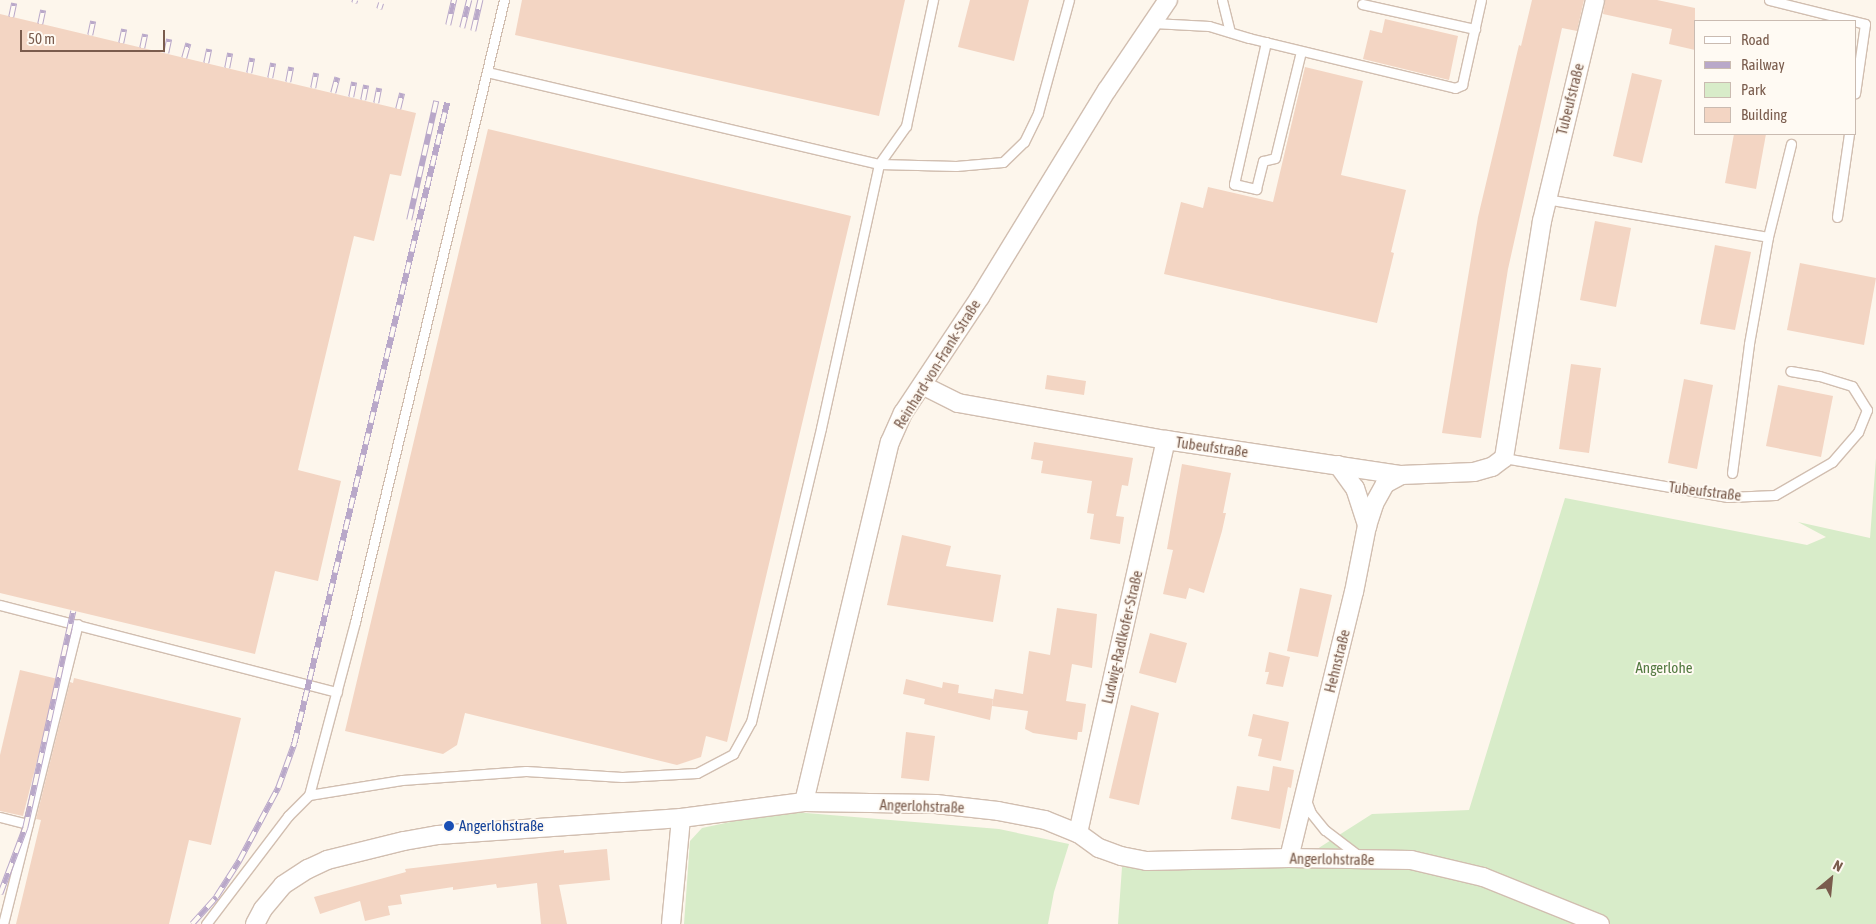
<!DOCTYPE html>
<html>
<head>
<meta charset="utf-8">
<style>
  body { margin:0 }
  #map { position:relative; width:1876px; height:924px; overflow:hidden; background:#fdf6ec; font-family:"Asap Condensed",sans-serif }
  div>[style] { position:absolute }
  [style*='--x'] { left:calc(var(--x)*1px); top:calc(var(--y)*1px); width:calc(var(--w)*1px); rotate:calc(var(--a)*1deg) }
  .green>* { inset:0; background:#d8ecc9 }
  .building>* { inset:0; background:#f3d5c3 }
  .roads { filter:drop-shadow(1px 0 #d1beb0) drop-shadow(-1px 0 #d1beb0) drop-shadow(0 1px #d1beb0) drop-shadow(0 -1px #d1beb0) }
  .service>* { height:9px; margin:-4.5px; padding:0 4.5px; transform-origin:4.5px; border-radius:4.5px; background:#fff }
  .minor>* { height:18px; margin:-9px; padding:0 9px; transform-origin:9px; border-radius:9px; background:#fff }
  .rail>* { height:5.5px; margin-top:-2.75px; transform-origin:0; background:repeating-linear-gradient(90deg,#fffaf3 0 11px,#b9a8c9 0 22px); box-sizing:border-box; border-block:1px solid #b9a8c9 }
  .dots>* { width:14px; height:14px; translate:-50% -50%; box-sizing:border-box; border:2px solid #fffaf3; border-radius:50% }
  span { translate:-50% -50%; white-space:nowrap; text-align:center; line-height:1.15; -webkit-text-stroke:4px #fffaf3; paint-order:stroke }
  .street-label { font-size:15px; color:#7a5c4d }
  .park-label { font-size:15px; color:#537a41 }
  .transit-label { font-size:15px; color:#164399 }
  .left { translate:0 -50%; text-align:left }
  .legend { position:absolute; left:1694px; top:20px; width:162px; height:115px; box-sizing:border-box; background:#fffaf3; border:1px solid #cabbb1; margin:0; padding:6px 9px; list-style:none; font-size:15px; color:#7a5c4d }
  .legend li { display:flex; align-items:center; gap:10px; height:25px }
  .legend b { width:25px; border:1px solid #cabbb1 }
  .north { position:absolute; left:1806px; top:854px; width:50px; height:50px; -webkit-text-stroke:4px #fffaf3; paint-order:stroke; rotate:28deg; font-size:14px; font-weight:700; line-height:20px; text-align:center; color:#7a5c4d }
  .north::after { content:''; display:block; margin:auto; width:18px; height:22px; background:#7a5c4d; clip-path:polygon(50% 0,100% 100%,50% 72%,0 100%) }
  .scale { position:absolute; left:20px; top:30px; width:145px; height:22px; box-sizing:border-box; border:2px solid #7a5c4d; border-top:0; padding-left:6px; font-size:15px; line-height:18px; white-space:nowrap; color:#7a5c4d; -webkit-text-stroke:4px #fffaf3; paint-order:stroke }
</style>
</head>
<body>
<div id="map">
  <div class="green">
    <div style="clip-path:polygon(1876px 458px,1876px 924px,1118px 924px,1122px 867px,1189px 869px,1292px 865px,1372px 814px,1469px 810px,1565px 498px,1807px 545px,1826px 537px,1798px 522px,1870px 538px)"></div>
    <div style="clip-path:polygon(782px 811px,999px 829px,1069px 844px,1054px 892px,1048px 924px,684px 924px,690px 841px,702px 828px)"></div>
  </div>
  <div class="building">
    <div style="clip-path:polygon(522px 0,905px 0,879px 116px,515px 35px)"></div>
    <div style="clip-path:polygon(970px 0,1029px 0,1014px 61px,958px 47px)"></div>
    <div style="clip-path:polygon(1532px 0,1584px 0,1577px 31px,1562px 28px,1508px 269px,1481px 438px,1442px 433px,1478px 217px,1519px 45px,1521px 46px)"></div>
    <div style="clip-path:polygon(1605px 0,1657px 0,1695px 8px,1695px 50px,1669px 44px,1672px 29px,1603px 14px)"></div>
    <div style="clip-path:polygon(0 14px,416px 113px,401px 176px,390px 174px,374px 241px,354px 236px,298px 470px,341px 481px,318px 581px,275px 571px,255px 654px,0 593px)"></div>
    <div style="clip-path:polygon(1385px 19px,1458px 36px,1449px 80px,1363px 59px,1370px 30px,1382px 33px)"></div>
    <div style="clip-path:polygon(1305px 67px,1363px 81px,1341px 175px,1406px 190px,1391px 252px,1394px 253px,1377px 323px,1164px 274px,1181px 202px,1203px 208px,1208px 187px,1273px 202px)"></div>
    <div style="clip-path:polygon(1632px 73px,1662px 80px,1642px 163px,1613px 156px)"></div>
    <div style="clip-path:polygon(488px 129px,851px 216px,727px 742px,706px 736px,701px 757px,677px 765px,465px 713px,457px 745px,443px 754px,345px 731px)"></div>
    <div style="clip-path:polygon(1734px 134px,1766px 134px,1756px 189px,1725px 183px)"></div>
    <div style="clip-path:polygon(1595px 221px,1631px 228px,1616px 307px,1580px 300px)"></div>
    <div style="clip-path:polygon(1715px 245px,1751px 252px,1735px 330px,1700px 324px)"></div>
    <div style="clip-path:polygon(1800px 263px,1876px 278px,1864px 345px,1787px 330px)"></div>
    <div style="clip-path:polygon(1571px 364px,1601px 368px,1589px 453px,1559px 449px)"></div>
    <div style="clip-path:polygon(1047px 375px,1086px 381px,1084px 395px,1045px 389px)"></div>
    <div style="clip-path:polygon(1684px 379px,1713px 385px,1697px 469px,1668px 463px)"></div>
    <div style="clip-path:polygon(1778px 385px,1833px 396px,1821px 457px,1766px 446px)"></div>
    <div style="clip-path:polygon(1034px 442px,1133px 458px,1128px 486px,1122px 485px,1116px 516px,1124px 517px,1120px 544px,1090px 539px,1094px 514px,1087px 513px,1092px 481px,1041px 473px,1043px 461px,1031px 459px)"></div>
    <div style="clip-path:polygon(1182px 464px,1231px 473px,1223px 513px,1226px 513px,1222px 531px,1204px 593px,1189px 588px,1186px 599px,1163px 594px,1173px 550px,1167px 549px)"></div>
    <div style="clip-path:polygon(902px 535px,951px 546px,946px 566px,1001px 575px,993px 622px,887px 605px)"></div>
    <div style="clip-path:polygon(1300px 588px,1332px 595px,1318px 657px,1287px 651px)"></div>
    <div style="clip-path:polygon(1057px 608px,1097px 614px,1092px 668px,1072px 664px,1066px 701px,1086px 704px,1082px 732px,1078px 732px,1077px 740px,1033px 733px,1025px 729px,1028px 711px,992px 706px,995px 689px,1023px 694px,1029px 651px,1050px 655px)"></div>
    <div style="clip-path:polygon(1150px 633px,1187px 643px,1176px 683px,1139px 673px)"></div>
    <div style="clip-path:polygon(1269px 652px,1290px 657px,1283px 687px,1266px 684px,1269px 672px,1265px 672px)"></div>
    <div style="clip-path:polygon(20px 670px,58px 679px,23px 816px,0 811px,0 755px)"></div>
    <div style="clip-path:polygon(74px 678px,241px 718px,211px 845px,189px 840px,169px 924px,16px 924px,41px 820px,36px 819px,70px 682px,73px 683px)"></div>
    <div style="clip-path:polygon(906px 679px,942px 688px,943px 682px,959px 685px,958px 693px,993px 699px,990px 720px,924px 704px,925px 699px,903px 694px)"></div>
    <div style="clip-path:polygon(1131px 705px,1159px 713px,1139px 805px,1109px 798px)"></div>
    <div style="clip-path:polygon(1253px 714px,1289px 722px,1281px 761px,1258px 756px,1262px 739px,1248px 736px)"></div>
    <div style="clip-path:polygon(906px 732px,935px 736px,929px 781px,901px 778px)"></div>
    <div style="clip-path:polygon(1273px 766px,1294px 770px,1291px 788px,1288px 787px,1280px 829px,1231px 819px,1237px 786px,1269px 791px)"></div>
    <div style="clip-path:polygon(607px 849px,610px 880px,559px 885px,567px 924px,541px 924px,537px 883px,497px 888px,496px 884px,453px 890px,453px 887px,400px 895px,402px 904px,388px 906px,390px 915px,365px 921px,360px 901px,320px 914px,314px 897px,406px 872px,405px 869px,564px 850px,564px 853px)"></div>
  </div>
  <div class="roads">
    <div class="service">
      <div style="--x:1222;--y:0;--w:33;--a:76"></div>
      <div style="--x:1769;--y:0;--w:99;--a:14"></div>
      <div style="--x:1865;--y:24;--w:70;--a:98.2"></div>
      <div style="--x:1362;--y:4;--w:116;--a:12.5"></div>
      <div style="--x:1153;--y:23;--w:56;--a:3.1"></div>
      <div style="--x:1209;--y:26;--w:42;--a:16.7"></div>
      <div style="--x:1249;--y:38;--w:212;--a:13.6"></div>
      <div style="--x:1455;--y:88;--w:8;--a:-23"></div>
      <div style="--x:1462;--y:85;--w:87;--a:-77.4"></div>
      <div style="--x:1266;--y:42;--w:146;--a:102.7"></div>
      <div style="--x:1234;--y:184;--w:23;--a:13"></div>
      <div style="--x:1256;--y:189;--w:29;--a:-76"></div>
      <div style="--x:1263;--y:161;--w:12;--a:-14"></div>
      <div style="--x:1275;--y:158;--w:110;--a:-76.3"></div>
      <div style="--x:487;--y:72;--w:403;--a:13.2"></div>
      <div style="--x:879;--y:164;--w:77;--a:1.5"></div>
      <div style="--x:956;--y:166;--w:47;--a:-4.9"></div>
      <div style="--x:1003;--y:162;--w:29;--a:-44"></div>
      <div style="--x:1024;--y:142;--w:32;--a:-64"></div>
      <div style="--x:1038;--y:113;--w:117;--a:-74.7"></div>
      <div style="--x:1546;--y:199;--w:225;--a:9.7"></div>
      <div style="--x:1768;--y:237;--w:109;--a:100.1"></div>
      <div style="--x:1749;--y:344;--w:130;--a:97.5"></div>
      <div style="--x:1837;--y:217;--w:84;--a:-81.8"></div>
      <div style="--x:1768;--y:237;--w:96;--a:-76.1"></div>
      <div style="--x:1504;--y:458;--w:227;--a:9.9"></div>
      <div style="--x:1728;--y:497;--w:47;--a:-2.4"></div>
      <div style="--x:1775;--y:495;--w:66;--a:-30.1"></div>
      <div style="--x:1832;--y:462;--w:40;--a:-49"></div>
      <div style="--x:1858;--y:432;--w:24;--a:-68"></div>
      <div style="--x:1867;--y:410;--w:28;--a:-122"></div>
      <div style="--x:1852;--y:386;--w:34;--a:-163"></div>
      <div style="--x:1819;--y:376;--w:29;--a:-170"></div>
      <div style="--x:0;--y:605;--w:348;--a:14.5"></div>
      <div style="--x:309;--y:795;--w:179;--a:-75.1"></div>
      <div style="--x:355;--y:622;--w:640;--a:-76.53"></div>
      <div style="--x:1306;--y:800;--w:14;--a:69"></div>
      <div style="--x:1311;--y:813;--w:22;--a:51"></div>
      <div style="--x:1325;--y:830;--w:43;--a:37.4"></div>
      <div style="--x:0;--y:817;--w:29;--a:14"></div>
      <div style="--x:3;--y:924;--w:309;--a:-76"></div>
      <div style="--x:206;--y:924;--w:136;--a:-52.8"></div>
      <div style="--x:288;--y:816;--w:30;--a:-45"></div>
      <div style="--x:309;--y:795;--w:94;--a:-9.2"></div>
      <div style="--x:402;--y:780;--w:124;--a:-4.2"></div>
      <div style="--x:526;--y:771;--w:96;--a:3.6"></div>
      <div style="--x:622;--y:777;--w:75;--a:-3.1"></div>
      <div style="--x:697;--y:773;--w:41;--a:-27.8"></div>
      <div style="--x:733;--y:754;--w:37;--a:-61"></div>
      <div style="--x:751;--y:722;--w:302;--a:-76.6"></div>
      <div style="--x:821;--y:428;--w:270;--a:-77.6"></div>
      <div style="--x:879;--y:164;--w:47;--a:-54.6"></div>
      <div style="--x:906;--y:126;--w:129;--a:-77.9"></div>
    </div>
    <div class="minor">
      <div style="--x:922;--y:385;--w:40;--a:26.6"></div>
      <div style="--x:958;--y:403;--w:211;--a:10.1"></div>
      <div style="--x:1166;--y:440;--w:238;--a:8.5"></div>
      <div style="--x:1401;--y:475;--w:73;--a:-2.4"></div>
      <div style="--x:1474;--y:472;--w:19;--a:-16"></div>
      <div style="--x:1492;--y:467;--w:15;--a:-37"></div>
      <div style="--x:1504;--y:458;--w:240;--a:-80.9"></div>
      <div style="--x:1542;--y:221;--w:227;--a:-76.5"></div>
      <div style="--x:1338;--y:465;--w:29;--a:54"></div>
      <div style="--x:1355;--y:488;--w:40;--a:72"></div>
      <div style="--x:804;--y:802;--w:370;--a:-76.6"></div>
      <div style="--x:890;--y:442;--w:32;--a:-66"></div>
      <div style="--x:903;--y:413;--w:139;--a:-56.4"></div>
      <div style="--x:980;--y:297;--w:243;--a:-58.5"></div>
      <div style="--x:1107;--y:90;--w:109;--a:-55.9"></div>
      <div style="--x:1078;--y:833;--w:403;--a:-77.4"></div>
      <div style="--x:1289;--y:858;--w:274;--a:-76.3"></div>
      <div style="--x:1354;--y:592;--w:67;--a:-78.9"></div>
      <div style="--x:1367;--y:526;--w:23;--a:-72"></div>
      <div style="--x:1374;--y:504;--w:23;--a:-61"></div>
      <div style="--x:1385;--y:484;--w:18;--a:-29"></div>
      <div style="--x:255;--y:924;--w:17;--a:-62"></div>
      <div style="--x:263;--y:909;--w:31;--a:-50"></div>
      <div style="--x:283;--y:885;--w:30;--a:-33"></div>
      <div style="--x:308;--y:869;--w:21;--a:-25"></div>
      <div style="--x:327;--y:860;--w:79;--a:-13.9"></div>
      <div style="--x:404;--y:841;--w:35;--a:-10"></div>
      <div style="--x:438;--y:835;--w:244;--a:-4"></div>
      <div style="--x:681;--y:818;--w:124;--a:-7.4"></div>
      <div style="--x:804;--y:802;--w:132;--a:0.9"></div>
      <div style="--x:936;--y:804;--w:62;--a:6.4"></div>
      <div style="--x:998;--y:811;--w:48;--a:10.8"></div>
      <div style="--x:1045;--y:820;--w:35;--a:22"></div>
      <div style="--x:1078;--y:833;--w:26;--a:36"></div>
      <div style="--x:1099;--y:848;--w:23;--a:20"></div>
      <div style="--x:1121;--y:856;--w:26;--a:11"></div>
      <div style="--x:1147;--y:861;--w:142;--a:-1.2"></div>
      <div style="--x:1289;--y:858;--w:122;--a:0.9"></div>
      <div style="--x:1411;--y:860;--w:74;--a:13.3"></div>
      <div style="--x:1483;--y:877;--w:126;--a:21.9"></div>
      <div style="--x:671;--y:924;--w:106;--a:-84.6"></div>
    </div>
  </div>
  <div class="rail">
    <div style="--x:354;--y:3;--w:3;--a:-72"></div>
    <div style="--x:379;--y:9;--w:6;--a:-72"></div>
    <div style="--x:11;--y:17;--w:14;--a:-78"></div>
    <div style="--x:40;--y:24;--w:14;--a:-78"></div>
    <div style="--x:448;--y:25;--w:26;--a:-77"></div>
    <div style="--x:462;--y:28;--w:29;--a:-76"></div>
    <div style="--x:473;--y:31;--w:32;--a:-77"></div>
    <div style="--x:90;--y:35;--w:14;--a:-78"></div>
    <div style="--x:121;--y:43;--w:14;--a:-78"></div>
    <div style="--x:142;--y:48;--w:14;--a:-78"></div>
    <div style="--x:166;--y:53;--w:14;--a:-78"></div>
    <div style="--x:184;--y:58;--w:15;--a:-74"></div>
    <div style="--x:206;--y:63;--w:14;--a:-78"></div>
    <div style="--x:227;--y:68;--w:15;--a:-79"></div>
    <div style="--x:249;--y:73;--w:15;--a:-79"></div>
    <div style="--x:270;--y:78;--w:15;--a:-79"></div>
    <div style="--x:288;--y:82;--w:15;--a:-79"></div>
    <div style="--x:313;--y:88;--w:15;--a:-79"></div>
    <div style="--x:333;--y:93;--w:16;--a:-75"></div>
    <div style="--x:351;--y:97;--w:15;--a:-79"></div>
    <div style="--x:363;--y:100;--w:15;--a:-79"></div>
    <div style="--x:376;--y:103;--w:15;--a:-79"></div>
    <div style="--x:398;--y:109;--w:16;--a:-76"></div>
    <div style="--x:409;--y:220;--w:122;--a:-77.2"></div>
    <div style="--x:0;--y:894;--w:71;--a:-69.3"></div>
    <div style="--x:25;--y:828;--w:222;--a:-77.5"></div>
    <div style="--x:192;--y:924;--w:36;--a:-48"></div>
    <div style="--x:216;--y:897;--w:43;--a:-57.4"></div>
    <div style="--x:239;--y:861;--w:83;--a:-61.9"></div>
    <div style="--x:278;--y:788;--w:47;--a:-70"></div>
    <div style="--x:294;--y:744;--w:659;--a:-76.58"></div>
  </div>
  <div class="dots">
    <div style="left:449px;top:826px;background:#1a4fb4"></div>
  </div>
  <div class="street-label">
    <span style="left:1570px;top:99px;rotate:-76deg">Tubeufstraße</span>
    <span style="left:937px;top:364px;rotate:-58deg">Reinhard-von-Frank-Straße</span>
    <span style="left:1212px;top:447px;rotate:8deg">Tubeufstraße</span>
    <span style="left:1705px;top:491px;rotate:7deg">Tubeufstraße</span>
    <span style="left:1122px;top:637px;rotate:-77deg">Ludwig-Radlkofer-Straße</span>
    <span style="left:1337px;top:661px;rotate:-76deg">Hehnstraße</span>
    <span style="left:922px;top:806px;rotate:2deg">Angerlohstraße</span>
    <span style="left:1332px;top:859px;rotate:1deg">Angerlohstraße</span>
  </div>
  <div class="park-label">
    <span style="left:1664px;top:668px">Angerlohe</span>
  </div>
  <div class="transit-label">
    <span class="left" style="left:459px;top:826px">Angerlohstraße</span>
  </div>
  <ul class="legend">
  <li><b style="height:6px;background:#fff"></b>Road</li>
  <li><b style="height:6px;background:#b9a8c9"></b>Railway</li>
  <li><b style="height:14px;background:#d8ecc9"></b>Park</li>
  <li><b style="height:14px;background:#f3d5c3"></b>Building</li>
  </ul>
  <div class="north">N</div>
  <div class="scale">50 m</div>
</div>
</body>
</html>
